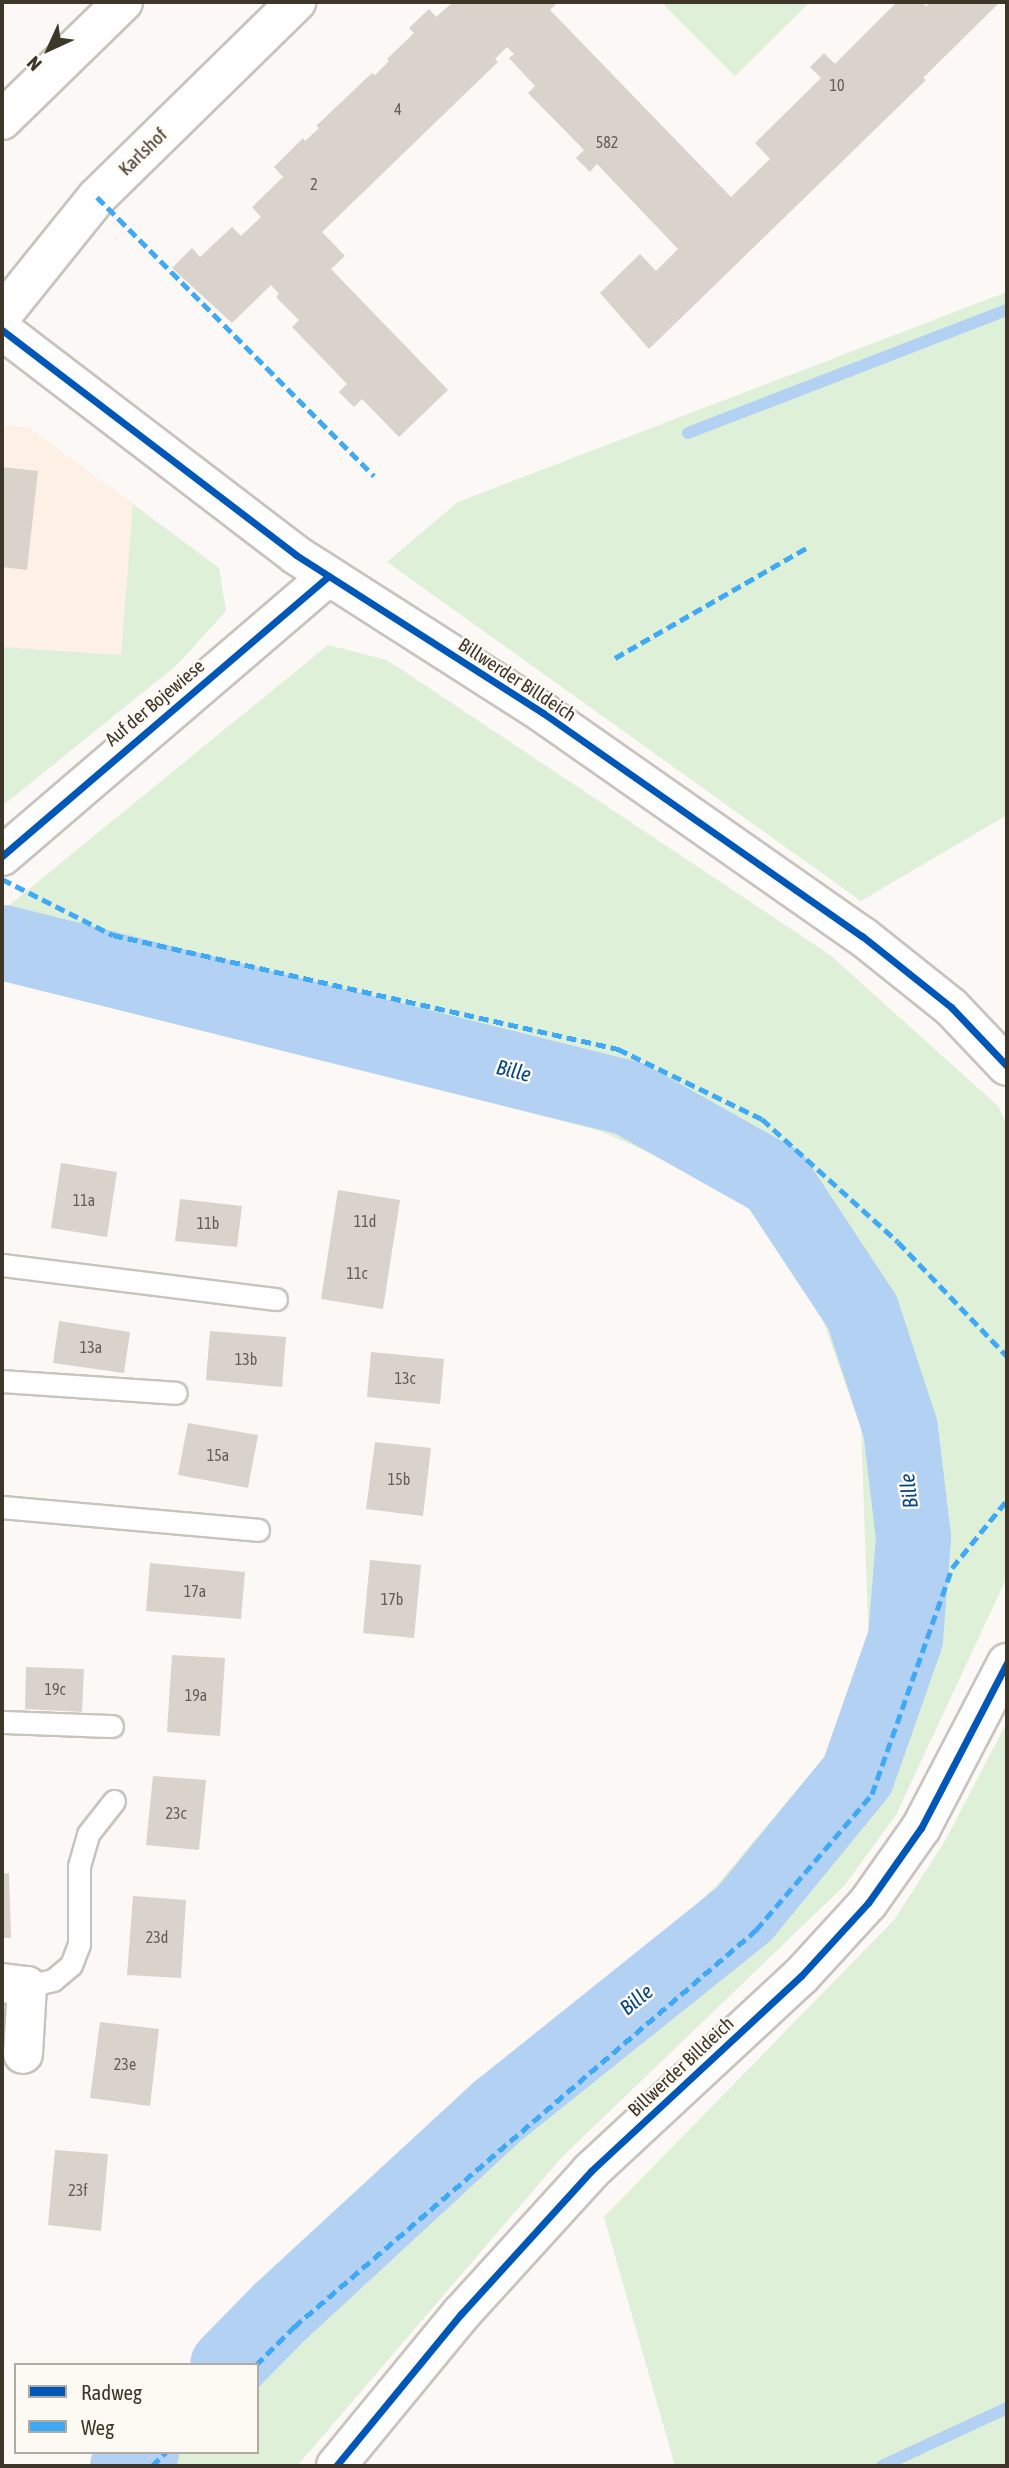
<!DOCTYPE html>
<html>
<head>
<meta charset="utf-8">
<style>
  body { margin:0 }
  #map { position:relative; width:1009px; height:2468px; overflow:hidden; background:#fbf8f5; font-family:"Asap Condensed",sans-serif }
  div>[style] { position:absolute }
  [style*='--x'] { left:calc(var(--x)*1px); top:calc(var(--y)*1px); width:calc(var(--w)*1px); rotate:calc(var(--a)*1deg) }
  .built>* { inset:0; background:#fcf1e4 }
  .green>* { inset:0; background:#def0d8 }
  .stream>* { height:12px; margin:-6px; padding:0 6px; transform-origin:6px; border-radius:6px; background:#b3d1f2 }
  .river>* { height:75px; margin:-37.5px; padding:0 37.5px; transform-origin:37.5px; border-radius:37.5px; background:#b3d1f2 }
  .building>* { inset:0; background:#d9d3cc }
  .roads { filter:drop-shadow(2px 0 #c8c3bc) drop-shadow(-2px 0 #c8c3bc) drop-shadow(0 2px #c8c3bc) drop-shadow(0 -2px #c8c3bc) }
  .lane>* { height:21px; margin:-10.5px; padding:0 10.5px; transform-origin:10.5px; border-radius:10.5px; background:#fefefe }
  .street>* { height:38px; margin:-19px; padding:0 19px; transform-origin:19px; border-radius:19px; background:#fefefe }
  .secondary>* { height:38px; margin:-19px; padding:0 19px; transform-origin:19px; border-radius:19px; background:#fefefe }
  .quiet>* { height:5px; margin-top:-2.5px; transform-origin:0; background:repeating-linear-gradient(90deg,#3fa9f5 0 10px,transparent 0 15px) }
  .cycleway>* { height:7px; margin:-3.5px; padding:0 3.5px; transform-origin:3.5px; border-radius:3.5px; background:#0057b8 }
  span { translate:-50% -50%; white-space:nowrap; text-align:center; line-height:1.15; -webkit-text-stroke:5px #fdf9f3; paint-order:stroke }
  .number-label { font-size:16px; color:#665d52 }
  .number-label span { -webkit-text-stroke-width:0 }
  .street-label { font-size:19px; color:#3f362a }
  .water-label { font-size:21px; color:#044781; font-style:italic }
  .frame { position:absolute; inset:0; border:4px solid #3f362a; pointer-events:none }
  .legend { position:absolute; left:14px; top:2363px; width:245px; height:91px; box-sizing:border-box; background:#fdf9f3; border:2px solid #b1aba3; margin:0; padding:9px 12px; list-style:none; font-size:21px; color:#3f362a }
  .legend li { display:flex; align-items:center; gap:14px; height:35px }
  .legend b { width:35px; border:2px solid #b1aba3 }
  .north { position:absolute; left:14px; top:14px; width:70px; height:70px; -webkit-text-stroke:5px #fdf9f3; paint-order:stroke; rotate:225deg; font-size:19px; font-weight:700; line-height:28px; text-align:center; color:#3f362a }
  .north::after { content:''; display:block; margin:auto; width:24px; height:32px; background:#3f362a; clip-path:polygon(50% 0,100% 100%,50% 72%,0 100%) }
</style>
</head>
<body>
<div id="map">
  <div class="built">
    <div style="clip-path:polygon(2px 425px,30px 428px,133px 504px,121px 655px,2px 647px)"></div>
  </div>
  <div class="green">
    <div style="clip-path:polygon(661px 2px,810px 2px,735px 76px)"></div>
    <div style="clip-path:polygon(1007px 292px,1007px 815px,861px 901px,387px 562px,458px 502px)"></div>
    <div style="clip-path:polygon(133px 504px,219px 568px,226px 611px,177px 665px,2px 806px,2px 647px,121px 655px)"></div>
    <div style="clip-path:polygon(328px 645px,387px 660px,830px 955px,998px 1106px,1007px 1126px,1007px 1577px,896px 1815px,844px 1886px,562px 2157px,297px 2466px,90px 2466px,105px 2452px,257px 2452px,257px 2365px,199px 2365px,716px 1886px,831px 1749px,869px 1648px,861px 1428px,819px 1309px,743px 1194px,600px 1131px,2px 975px,2px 911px)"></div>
    <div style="clip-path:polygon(1007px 1722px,1007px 2466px,675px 2466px,604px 2217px,894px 1920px,945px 1841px)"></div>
  </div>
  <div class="stream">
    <div style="--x:688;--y:433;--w:342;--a:-21.1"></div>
    <div style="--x:882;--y:2466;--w:138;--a:-24.9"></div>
  </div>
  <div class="river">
    <div style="--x:2;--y:942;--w:646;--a:13.97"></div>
    <div style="--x:629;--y:1098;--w:167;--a:29.3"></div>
    <div style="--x:775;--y:1180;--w:158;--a:56.6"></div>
    <div style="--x:862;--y:1312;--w:122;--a:71.9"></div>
    <div style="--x:900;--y:1428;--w:110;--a:83.2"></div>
    <div style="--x:913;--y:1537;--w:101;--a:94.5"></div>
    <div style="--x:905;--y:1638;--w:145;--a:109.3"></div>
    <div style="--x:857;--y:1775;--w:178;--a:129.3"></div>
    <div style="--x:744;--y:1913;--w:314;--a:141.3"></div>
    <div style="--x:499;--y:2109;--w:297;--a:137.3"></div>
    <div style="--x:281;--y:2310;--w:77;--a:134.5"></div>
    <div style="--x:127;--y:2466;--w:20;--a:-45"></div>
  </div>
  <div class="building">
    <div style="clip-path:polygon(453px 2px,558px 2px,550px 10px,731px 197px,770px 159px,755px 143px,821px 78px,810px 67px,824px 53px,835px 64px,897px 2px,922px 2px,926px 6px,931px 2px,1000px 2px,923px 78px,926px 80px,649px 349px,600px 293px,640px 254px,656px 271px,678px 249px,597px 164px,590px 172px,576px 158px,584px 150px,528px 93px,535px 86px,509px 58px,514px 54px,507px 47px,495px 59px,498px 62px,322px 232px,345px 256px,331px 269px,448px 390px,399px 437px,362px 399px,354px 407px,339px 392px,347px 384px,292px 327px,299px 320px,276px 297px,279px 294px,271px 285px,232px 323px,172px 268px,192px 248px,200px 257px,232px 227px,241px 236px,261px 217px,252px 207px,283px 177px,274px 167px,303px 138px,305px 141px,319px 128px,316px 126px,372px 73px,375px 75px,389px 61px,387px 59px,414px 33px,409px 28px,429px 9px,436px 17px)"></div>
    <div style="clip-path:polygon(2px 467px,38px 471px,27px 570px,2px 567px)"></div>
    <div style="clip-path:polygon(61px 1163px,117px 1172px,107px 1237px,51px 1228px)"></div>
    <div style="clip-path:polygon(338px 1190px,400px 1200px,383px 1309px,321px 1299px)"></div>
    <div style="clip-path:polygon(180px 1199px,242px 1206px,237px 1247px,175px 1241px)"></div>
    <div style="clip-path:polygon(59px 1321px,130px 1332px,124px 1373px,53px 1363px)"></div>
    <div style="clip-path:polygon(210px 1331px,286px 1337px,282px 1387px,206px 1380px)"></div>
    <div style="clip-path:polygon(371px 1352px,444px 1359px,440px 1404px,367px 1397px)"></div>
    <div style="clip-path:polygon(188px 1423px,258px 1435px,248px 1488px,178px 1475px)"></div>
    <div style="clip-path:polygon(375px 1442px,431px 1448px,423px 1516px,366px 1509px)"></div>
    <div style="clip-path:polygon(370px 1560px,421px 1565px,414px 1638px,363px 1633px)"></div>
    <div style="clip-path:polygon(150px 1563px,245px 1572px,241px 1619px,146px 1611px)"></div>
    <div style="clip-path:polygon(172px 1655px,225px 1658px,220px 1736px,167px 1732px)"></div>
    <div style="clip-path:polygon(26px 1667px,84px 1669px,82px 1712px,25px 1709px)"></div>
    <div style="clip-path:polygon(153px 1776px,206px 1780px,199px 1850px,146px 1845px)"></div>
    <div style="clip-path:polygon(9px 1873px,11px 1938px,2px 1938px,2px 1874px)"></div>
    <div style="clip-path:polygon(133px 1896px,186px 1900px,181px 1978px,127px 1975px)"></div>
    <div style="clip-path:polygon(100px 2022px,159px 2029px,150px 2106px,90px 2098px)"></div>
    <div style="clip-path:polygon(55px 2150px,108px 2154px,101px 2231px,48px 2225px)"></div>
  </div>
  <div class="roads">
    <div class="lane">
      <div style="--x:2;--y:1265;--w:276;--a:7.1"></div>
      <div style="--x:2;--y:1381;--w:174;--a:3.9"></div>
      <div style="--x:2;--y:1507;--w:257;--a:5.1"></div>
      <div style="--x:2;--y:1722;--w:110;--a:2.1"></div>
      <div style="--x:27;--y:1986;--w:27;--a:-13"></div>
      <div style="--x:53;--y:1980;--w:23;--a:-40"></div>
      <div style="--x:71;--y:1965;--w:22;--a:-69"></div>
      <div style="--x:79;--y:1944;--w:78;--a:-90"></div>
      <div style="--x:79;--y:1866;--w:33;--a:-74"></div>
      <div style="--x:88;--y:1834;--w:42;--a:-51.8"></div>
    </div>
    <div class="street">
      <div style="--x:2;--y:120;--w:169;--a:-44.3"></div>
      <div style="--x:2;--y:315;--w:151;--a:-51.2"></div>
      <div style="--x:97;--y:197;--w:279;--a:-44.4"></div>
      <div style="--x:2;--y:856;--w:430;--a:-40.6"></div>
      <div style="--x:2;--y:1983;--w:25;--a:7"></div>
      <div style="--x:27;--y:1986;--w:68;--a:93.4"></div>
    </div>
    <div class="secondary">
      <div style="--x:2;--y:330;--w:370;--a:37.4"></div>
      <div style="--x:296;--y:555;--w:293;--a:32.6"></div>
      <div style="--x:543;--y:713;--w:389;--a:35"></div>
      <div style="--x:862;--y:936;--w:114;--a:38.6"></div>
      <div style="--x:951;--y:1007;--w:81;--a:46.5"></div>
      <div style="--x:336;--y:2466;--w:197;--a:-50.6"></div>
      <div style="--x:461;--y:2314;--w:193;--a:-47.7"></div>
      <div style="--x:591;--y:2171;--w:287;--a:-42.9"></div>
      <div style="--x:801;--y:1976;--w:99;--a:-47.5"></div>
      <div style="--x:868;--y:1903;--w:92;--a:-54.8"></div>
      <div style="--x:921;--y:1828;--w:186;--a:-62.5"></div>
    </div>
  </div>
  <div class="quiet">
    <div style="--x:97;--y:197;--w:393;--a:45.2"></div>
    <div style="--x:615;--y:658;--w:223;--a:-29.9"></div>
    <div style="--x:2;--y:879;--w:124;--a:26.8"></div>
    <div style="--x:113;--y:935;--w:518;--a:12.72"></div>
    <div style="--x:618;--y:1049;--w:160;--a:25.9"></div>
    <div style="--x:762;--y:1119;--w:183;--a:42.1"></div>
    <div style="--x:898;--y:1242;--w:158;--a:46.3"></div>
    <div style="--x:256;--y:2365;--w:54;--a:-45"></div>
    <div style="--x:294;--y:2327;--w:609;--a:-40.67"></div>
    <div style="--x:756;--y:1930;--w:179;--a:-49.5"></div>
    <div style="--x:872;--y:1794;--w:240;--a:-70.5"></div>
    <div style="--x:952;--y:1568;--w:87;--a:-51"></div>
    <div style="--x:152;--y:2466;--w:20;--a:-45"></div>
  </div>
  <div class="cycleway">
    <div style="--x:2;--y:330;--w:370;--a:37.4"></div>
    <div style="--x:296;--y:555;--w:293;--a:32.6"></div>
    <div style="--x:543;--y:713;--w:389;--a:35"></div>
    <div style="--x:862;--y:936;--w:114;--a:38.6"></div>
    <div style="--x:951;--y:1007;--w:81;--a:46.5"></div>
    <div style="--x:2;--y:856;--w:430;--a:-40.6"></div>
    <div style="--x:336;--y:2466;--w:197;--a:-50.6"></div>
    <div style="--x:461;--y:2314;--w:193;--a:-47.7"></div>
    <div style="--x:591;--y:2171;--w:287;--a:-42.9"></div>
    <div style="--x:801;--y:1976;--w:99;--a:-47.5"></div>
    <div style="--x:868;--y:1903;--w:92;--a:-54.8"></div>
    <div style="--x:921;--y:1828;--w:186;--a:-62.5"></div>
  </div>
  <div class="number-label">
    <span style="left:837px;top:85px">10</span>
    <span style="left:398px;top:109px">4</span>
    <span style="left:607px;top:142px">582</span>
    <span style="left:314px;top:184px">2</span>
    <span style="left:84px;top:1200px">11a</span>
    <span style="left:365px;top:1221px">11d</span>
    <span style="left:208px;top:1223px">11b</span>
    <span style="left:357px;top:1273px">11c</span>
    <span style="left:91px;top:1347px">13a</span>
    <span style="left:246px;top:1359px">13b</span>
    <span style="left:405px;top:1378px">13c</span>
    <span style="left:218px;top:1455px">15a</span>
    <span style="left:399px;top:1479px">15b</span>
    <span style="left:195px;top:1591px">17a</span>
    <span style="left:392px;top:1599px">17b</span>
    <span style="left:55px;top:1689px">19c</span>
    <span style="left:196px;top:1695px">19a</span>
    <span style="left:176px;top:1813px">23c</span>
    <span style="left:157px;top:1937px">23d</span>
    <span style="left:125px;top:2064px">23e</span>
    <span style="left:78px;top:2190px">23f</span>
  </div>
  <div class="street-label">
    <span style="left:143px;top:152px;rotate:-44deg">Karlshof</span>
    <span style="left:517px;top:680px;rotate:33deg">Billwerder Billdeich</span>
    <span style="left:155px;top:703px;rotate:-40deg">Auf der Bojewiese</span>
    <span style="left:681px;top:2067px;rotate:-43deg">Billwerder Billdeich</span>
  </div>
  <div class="water-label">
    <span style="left:514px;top:1070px;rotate:14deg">Bille</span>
    <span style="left:908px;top:1491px;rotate:-97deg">Bille</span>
    <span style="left:636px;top:1999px;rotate:-39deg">Bille</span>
  </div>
  <div class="frame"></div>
  <ul class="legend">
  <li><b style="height:9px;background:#0057b8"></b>Radweg</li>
  <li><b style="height:9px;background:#3fa9f5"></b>Weg</li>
  </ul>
  <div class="north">N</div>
</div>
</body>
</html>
